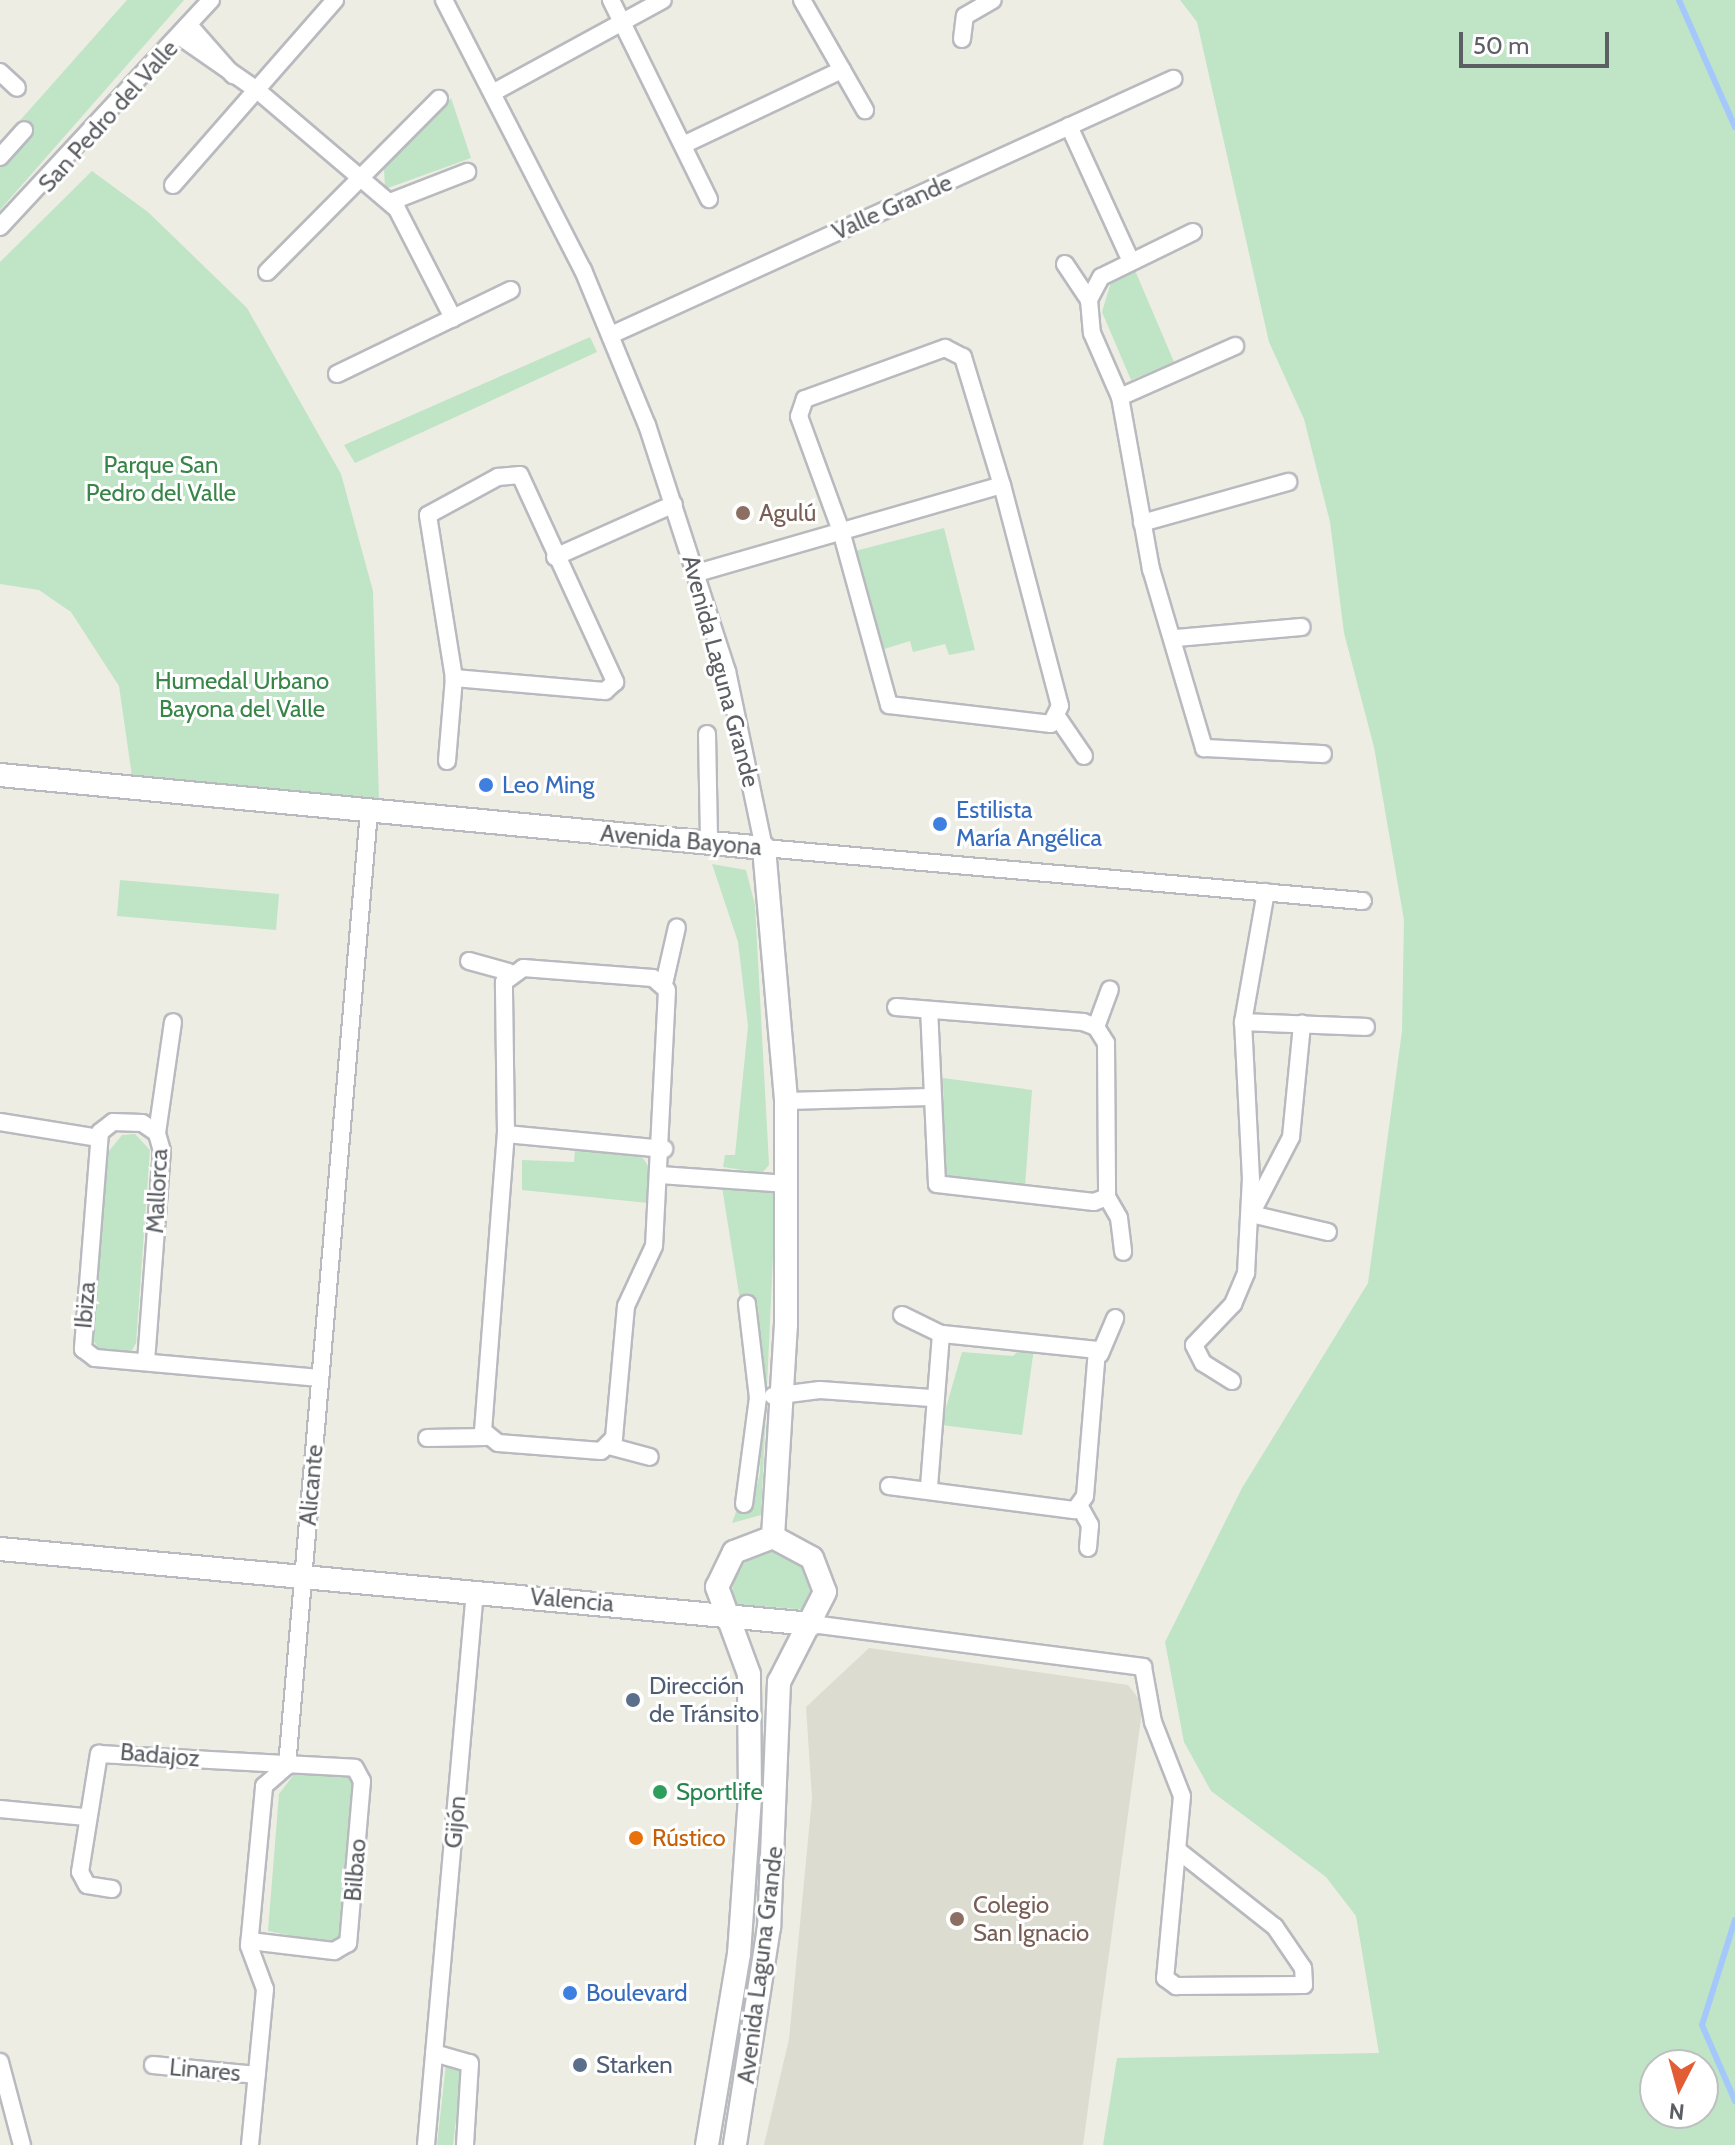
<!DOCTYPE html>
<html>
<head>
<meta charset="utf-8">
<style>
  body { margin:0 }
  #map { position:relative; width:1735px; height:2145px; overflow:hidden; background:#edede3; font-family:Cabin,sans-serif }
  div>[style] { position:absolute }
  [style*='--x'] { left:calc(var(--x)*1px); top:calc(var(--y)*1px); width:calc(var(--w)*1px); rotate:calc(var(--a)*1deg) }
  .education>* { inset:0; background:#dddcd1 }
  .green>* { inset:0; background:#c0e4c6 }
  .stream>* { height:6px; margin:-3px; padding:0 3px; transform-origin:3px; border-radius:3px; background:#a5c8fc }
  .roads { filter:drop-shadow(2px 0 #b8babf) drop-shadow(-2px 0 #b8babf) drop-shadow(0 2px #b8babf) drop-shadow(0 -2px #b8babf) }
  .street>* { height:16px; margin:-8px; padding:0 8px; transform-origin:8px; border-radius:8px; background:#fff }
  .secondary>* { height:22px; margin:-11px; padding:0 11px; transform-origin:11px; border-radius:11px; background:#fff }
  .dots>* { width:22px; height:22px; translate:-50% -50%; box-sizing:border-box; border:4px solid #fff; border-radius:50% }
  span { translate:-50% -50%; white-space:nowrap; text-align:center; line-height:1.15; -webkit-text-stroke:6px #fff; paint-order:stroke }
  .street-label { font-size:24px; color:#5b5e63 }
  .park-label { font-size:24px; color:#388548 }
  .education-label { font-size:24px; color:#785e54 }
  .left { translate:0 -50%; text-align:left }
  .shop-label { font-size:24px; color:#366cbe }
  .service-label { font-size:24px; color:#4e5e75 }
  .leisure-label { font-size:24px; color:#27864d }
  .food-label { font-size:24px; color:#c56008 }
  .north { position:absolute; left:1639px; top:2049px; width:80px; height:80px; box-sizing:border-box; background:#fff; border:2px solid #bdbfc1; border-radius:50%; rotate:186deg; font-size:22px; font-weight:700; line-height:32px; text-align:center; color:#5b5e63 }
  .north::after { content:''; display:block; margin:auto; width:28px; height:36px; background:#e35d34; clip-path:polygon(50% 0,100% 100%,50% 72%,0 100%) }
  .scale { position:absolute; left:1459px; top:32px; width:150px; height:36px; box-sizing:border-box; border:4px solid #5b5e63; border-top:0; padding-left:10px; font-size:24px; line-height:28px; white-space:nowrap; color:#5b5e63; -webkit-text-stroke:6px #fff; paint-order:stroke }
</style>
</head>
<body>
<div id="map">
  <div class="education">
    <div style="clip-path:polygon(869px 1648px,1128px 1685px,1143px 1704px,1083px 2145px,764px 2145px,789px 2039px,812px 1798px,806px 1707px)"></div>
  </div>
  <div class="green">
    <div style="clip-path:polygon(127px 0,184px 0,0 210px,0 143px)"></div>
    <div style="clip-path:polygon(evenodd,1180px 0,1735px 0,1735px 2145px,1103px 2145px,1117px 2058px,1379px 2053px,1356px 1916px,1326px 1877px,1211px 1791px,1184px 1742px,1165px 1642px,1242px 1488px,1368px 1283px,1402px 1031px,1404px 920px,1374px 747px,1344px 633px,1330px 522px,1304px 419px,1269px 342px,1197px 22px,1180px 0,1703px 2065px,1703px 2113px,1655px 2113px,1655px 2065px,1703px 2065px)"></div>
    <div style="clip-path:polygon(451px 98px,471px 158px,385px 189px,384px 168px)"></div>
    <div style="clip-path:polygon(92px 171px,148px 212px,247px 308px,341px 474px,373px 591px,379px 800px,133px 783px,119px 686px,71px 612px,39px 590px,0 584px,0 262px)"></div>
    <div style="clip-path:polygon(1134px 268px,1174px 362px,1131px 380px,1102px 312px,1111px 282px)"></div>
    <div style="clip-path:polygon(590px 337px,597px 352px,355px 463px,344px 445px)"></div>
    <div style="clip-path:polygon(944px 528px,975px 650px,949px 655px,945px 644px,913px 652px,910px 641px,881px 650px,855px 551px)"></div>
    <div style="clip-path:polygon(712px 864px,746px 870px,755px 905px,769px 1165px,762px 1173px,723px 1167px,725px 1155px,735px 1155px,748px 1026px,738px 942px)"></div>
    <div style="clip-path:polygon(120px 880px,279px 894px,276px 930px,117px 916px)"></div>
    <div style="clip-path:polygon(943px 1078px,1032px 1090px,1025px 1187px,945px 1178px)"></div>
    <div style="clip-path:polygon(135px 1134px,150px 1150px,136px 1343px,130px 1354px,102px 1353px,93px 1340px,104px 1157px,122px 1135px)"></div>
    <div style="clip-path:polygon(575px 1150px,642px 1157px,649px 1167px,648px 1203px,522px 1190px,522px 1160px,574px 1162px)"></div>
    <div style="clip-path:polygon(722px 1187px,776px 1192px,761px 1515px,732px 1523px,736px 1512px,752px 1505px,760px 1473px,762px 1384px,758px 1304px,740px 1300px)"></div>
    <div style="clip-path:polygon(1023px 1346px,1034px 1348px,1022px 1435px,941px 1425px,962px 1352px,1013px 1356px)"></div>
    <div style="clip-path:polygon(774px 1551px,790px 1555px,812px 1576px,809px 1610px,732px 1604px,733px 1572px,758px 1552px)"></div>
    <div style="clip-path:polygon(298px 1769px,349px 1772px,357px 1780px,341px 1940px,333px 1944px,268px 1931px,279px 1794px)"></div>
    <div style="clip-path:polygon(446px 2064px,462px 2070px,453px 2145px,437px 2145px)"></div>
  </div>
  <div class="stream">
    <div style="--x:1679;--y:0;--w:139;--a:66.2"></div>
    <div style="--x:1735;--y:1920;--w:110;--a:107.4"></div>
    <div style="--x:1702;--y:2025;--w:83;--a:66.5"></div>
  </div>
  <div class="roads">
    <div class="street">
      <div style="--x:444;--y:0;--w:304;--a:62.8"></div>
      <div style="--x:583;--y:270;--w:168;--a:67.6"></div>
      <div style="--x:647;--y:425;--w:259;--a:72"></div>
      <div style="--x:727;--y:671;--w:181;--a:78.2"></div>
      <div style="--x:764;--y:848;--w:601;--a:5.06"></div>
      <div style="--x:611;--y:0;--w:222;--a:63.8"></div>
      <div style="--x:802;--y:0;--w:127;--a:60.2"></div>
      <div style="--x:189;--y:25;--w:67;--a:48.7"></div>
      <div style="--x:179;--y:36;--w:95;--a:34.7"></div>
      <div style="--x:257;--y:90;--w:184;--a:40.4"></div>
      <div style="--x:397;--y:209;--w:123;--a:62.8"></div>
      <div style="--x:962;--y:39;--w:23;--a:-83"></div>
      <div style="--x:965;--y:16;--w:32;--a:-30"></div>
      <div style="--x:0;--y:72;--w:23;--a:43"></div>
      <div style="--x:496;--y:91;--w:190;--a:-28.6"></div>
      <div style="--x:1069;--y:126;--w:144;--a:65.4"></div>
      <div style="--x:683;--y:145;--w:176;--a:-25.3"></div>
      <div style="--x:0;--y:157;--w:36;--a:-48"></div>
      <div style="--x:173;--y:185;--w:246;--a:-48.8"></div>
      <div style="--x:390;--y:202;--w:83;--a:-21.3"></div>
      <div style="--x:0;--y:227;--w:310;--a:-47.1"></div>
      <div style="--x:1193;--y:232;--w:102;--a:153.9"></div>
      <div style="--x:1101;--y:277;--w:26;--a:118"></div>
      <div style="--x:1089;--y:300;--w:33;--a:85"></div>
      <div style="--x:1092;--y:333;--w:70;--a:66.4"></div>
      <div style="--x:1120;--y:397;--w:175;--a:79.8"></div>
      <div style="--x:1151;--y:569;--w:187;--a:73.5"></div>
      <div style="--x:1204;--y:748;--w:119;--a:2.9"></div>
      <div style="--x:1065;--y:264;--w:43;--a:56.3"></div>
      <div style="--x:267;--y:272;--w:244;--a:-45.2"></div>
      <div style="--x:611;--y:335;--w:618;--a:-24.49"></div>
      <div style="--x:945;--y:348;--w:20;--a:27"></div>
      <div style="--x:963;--y:357;--w:134;--a:73.1"></div>
      <div style="--x:1002;--y:485;--w:228;--a:75.3"></div>
      <div style="--x:1060;--y:706;--w:20;--a:117"></div>
      <div style="--x:1051;--y:724;--w:163;--a:-173.3"></div>
      <div style="--x:889;--y:705;--w:180;--a:-105.4"></div>
      <div style="--x:841;--y:531;--w:122;--a:-110.1"></div>
      <div style="--x:799;--y:416;--w:18;--a:-71"></div>
      <div style="--x:805;--y:399;--w:149;--a:-20"></div>
      <div style="--x:337;--y:374;--w:193;--a:-25.8"></div>
      <div style="--x:1120;--y:397;--w:126;--a:-23.9"></div>
      <div style="--x:1142;--y:523;--w:152;--a:-15.7"></div>
      <div style="--x:555;--y:557;--w:130;--a:-24"></div>
      <div style="--x:697;--y:573;--w:317;--a:-16.1"></div>
      <div style="--x:1176;--y:638;--w:126;--a:-5"></div>
      <div style="--x:1058;--y:718;--w:46;--a:55.6"></div>
      <div style="--x:707;--y:734;--w:109;--a:88.9"></div>
      <div style="--x:447;--y:761;--w:83;--a:-85.2"></div>
      <div style="--x:454;--y:678;--w:165;--a:-99.1"></div>
      <div style="--x:428;--y:515;--w:80;--a:-28.5"></div>
      <div style="--x:498;--y:477;--w:22;--a:-5"></div>
      <div style="--x:520;--y:475;--w:228;--a:65.3"></div>
      <div style="--x:615;--y:682;--w:13;--a:138"></div>
      <div style="--x:605;--y:691;--w:152;--a:-175.1"></div>
      <div style="--x:469;--y:961;--w:41;--a:15.4"></div>
      <div style="--x:523;--y:968;--w:130;--a:4.4"></div>
      <div style="--x:653;--y:978;--w:18;--a:41"></div>
      <div style="--x:667;--y:990;--w:256;--a:92.9"></div>
      <div style="--x:654;--y:1246;--w:66;--a:115"></div>
      <div style="--x:626;--y:1306;--w:133;--a:95.2"></div>
      <div style="--x:614;--y:1438;--w:18;--a:135"></div>
      <div style="--x:601;--y:1451;--w:103;--a:-175.6"></div>
      <div style="--x:498;--y:1443;--w:19;--a:-141"></div>
      <div style="--x:483;--y:1431;--w:298;--a:-85.6"></div>
      <div style="--x:506;--y:1134;--w:152;--a:-90.8"></div>
      <div style="--x:504;--y:982;--w:24;--a:-36"></div>
      <div style="--x:664;--y:984;--w:58;--a:-77.2"></div>
      <div style="--x:896;--y:1007;--w:188;--a:4.6"></div>
      <div style="--x:1083;--y:1022;--w:14;--a:21"></div>
      <div style="--x:1096;--y:1027;--w:19;--a:58"></div>
      <div style="--x:1106;--y:1043;--w:154;--a:89.6"></div>
      <div style="--x:1107;--y:1197;--w:14;--a:159"></div>
      <div style="--x:1094;--y:1202;--w:158;--a:-173.5"></div>
      <div style="--x:937;--y:1184;--w:174;--a:-92.6"></div>
      <div style="--x:1243;--y:1022;--w:123;--a:2.3"></div>
      <div style="--x:1096;--y:1027;--w:40;--a:-69.8"></div>
      <div style="--x:786;--y:1101;--w:145;--a:-1.6"></div>
      <div style="--x:0;--y:1122;--w:100;--a:9.2"></div>
      <div style="--x:157;--y:1133;--w:18;--a:-146"></div>
      <div style="--x:142;--y:1123;--w:29;--a:-178"></div>
      <div style="--x:113;--y:1122;--w:16;--a:142"></div>
      <div style="--x:100;--y:1132;--w:218;--a:94.5"></div>
      <div style="--x:83;--y:1349;--w:15;--a:37"></div>
      <div style="--x:95;--y:1358;--w:226;--a:5.1"></div>
      <div style="--x:506;--y:1134;--w:159;--a:5.4"></div>
      <div style="--x:661;--y:1175;--w:126;--a:4.1"></div>
      <div style="--x:1107;--y:1197;--w:24;--a:60"></div>
      <div style="--x:1119;--y:1218;--w:34;--a:83"></div>
      <div style="--x:1251;--y:1214;--w:87;--a:-62.5"></div>
      <div style="--x:1291;--y:1137;--w:114;--a:-84.4"></div>
      <div style="--x:1251;--y:1214;--w:79;--a:13.2"></div>
      <div style="--x:902;--y:1315;--w:43;--a:26"></div>
      <div style="--x:1100;--y:1354;--w:39;--a:-67"></div>
      <div style="--x:146;--y:1362;--w:212;--a:-85.7"></div>
      <div style="--x:162;--y:1151;--w:19;--a:-106"></div>
      <div style="--x:157;--y:1133;--w:112;--a:-81.8"></div>
      <div style="--x:1232;--y:1381;--w:34;--a:-148"></div>
      <div style="--x:1203;--y:1363;--w:20;--a:-117"></div>
      <div style="--x:1194;--y:1345;--w:57;--a:-46.4"></div>
      <div style="--x:1233;--y:1304;--w:34;--a:-67"></div>
      <div style="--x:1246;--y:1273;--w:94;--a:-87"></div>
      <div style="--x:1251;--y:1179;--w:157;--a:-92.9"></div>
      <div style="--x:1243;--y:1022;--w:132;--a:-80"></div>
      <div style="--x:773;--y:1396;--w:47;--a:-7.3"></div>
      <div style="--x:820;--y:1390;--w:111;--a:4.1"></div>
      <div style="--x:427;--y:1438;--w:59;--a:-1"></div>
      <div style="--x:609;--y:1446;--w:42;--a:15"></div>
      <div style="--x:889;--y:1486;--w:188;--a:7.4"></div>
      <div style="--x:1075;--y:1510;--w:17;--a:-54"></div>
      <div style="--x:1085;--y:1496;--w:146;--a:-85.3"></div>
      <div style="--x:1097;--y:1350;--w:157;--a:-174.1"></div>
      <div style="--x:941;--y:1334;--w:154;--a:94.5"></div>
      <div style="--x:744;--y:1504;--w:107;--a:-82.5"></div>
      <div style="--x:758;--y:1398;--w:95;--a:-96.7"></div>
      <div style="--x:1080;--y:1507;--w:21;--a:61"></div>
      <div style="--x:1090;--y:1525;--w:23;--a:95"></div>
      <div style="--x:812;--y:1624;--w:334;--a:7.4"></div>
      <div style="--x:1143;--y:1667;--w:56;--a:79.7"></div>
      <div style="--x:1153;--y:1722;--w:79;--a:68.6"></div>
      <div style="--x:1182;--y:1796;--w:183;--a:95.3"></div>
      <div style="--x:1165;--y:1978;--w:14;--a:36"></div>
      <div style="--x:1176;--y:1986;--w:128;--a:-0.4"></div>
      <div style="--x:1304;--y:1985;--w:17;--a:-93"></div>
      <div style="--x:1303;--y:1968;--w:50;--a:-124.3"></div>
      <div style="--x:1275;--y:1927;--w:121;--a:-141.7"></div>
      <div style="--x:0;--y:1809;--w:84;--a:5.4"></div>
      <div style="--x:112;--y:1889;--w:25;--a:-171"></div>
      <div style="--x:87;--y:1885;--w:15;--a:-118"></div>
      <div style="--x:80;--y:1872;--w:120;--a:-80.9"></div>
      <div style="--x:99;--y:1754;--w:256;--a:3.1"></div>
      <div style="--x:355;--y:1768;--w:15;--a:62"></div>
      <div style="--x:362;--y:1781;--w:163;--a:94.9"></div>
      <div style="--x:348;--y:1943;--w:16;--a:150"></div>
      <div style="--x:334;--y:1951;--w:85;--a:-173.2"></div>
      <div style="--x:434;--y:2053;--w:37;--a:16"></div>
      <div style="--x:470;--y:2063;--w:82;--a:93.5"></div>
      <div style="--x:0;--y:2062;--w:86;--a:75.2"></div>
      <div style="--x:153;--y:2065;--w:104;--a:5.5"></div>
      <div style="--x:250;--y:2145;--w:157;--a:-84.5"></div>
      <div style="--x:265;--y:1989;--w:46;--a:-110.4"></div>
      <div style="--x:249;--y:1946;--w:161;--a:-84.6"></div>
      <div style="--x:264;--y:1786;--w:30;--a:-41"></div>
      <div style="--x:287;--y:1766;--w:959;--a:-85.09"></div>
      <div style="--x:426;--y:2145;--w:556;--a:-84.95"></div>
    </div>
    <div class="secondary">
      <div style="--x:0;--y:775;--w:767;--a:5.46"></div>
      <div style="--x:764;--y:848;--w:254;--a:85"></div>
      <div style="--x:786;--y:1101;--w:223;--a:90"></div>
      <div style="--x:786;--y:1324;--w:213;--a:93.5"></div>
      <div style="--x:0;--y:1549;--w:815;--a:5.28"></div>
      <div style="--x:707;--y:2145;--w:194;--a:-80.5"></div>
      <div style="--x:739;--y:1954;--w:156;--a:-86"></div>
      <div style="--x:750;--y:1798;--w:124;--a:-90.5"></div>
      <div style="--x:749;--y:1674;--w:93;--a:-110.2"></div>
      <div style="--x:717;--y:1587;--w:39;--a:-64"></div>
      <div style="--x:734;--y:1552;--w:42;--a:-21"></div>
      <div style="--x:773;--y:1537;--w:44;--a:28.3"></div>
      <div style="--x:812;--y:1558;--w:36;--a:69"></div>
      <div style="--x:825;--y:1592;--w:101;--a:117.1"></div>
      <div style="--x:779;--y:1682;--w:245;--a:92.3"></div>
      <div style="--x:769;--y:1927;--w:221;--a:98.9"></div>
    </div>
  </div>
  <div class="dots">
    <div style="left:743px;top:513px;background:#8d6e63"></div>
    <div style="left:486px;top:785px;background:#3f7fe0"></div>
    <div style="left:940px;top:824px;background:#3f7fe0"></div>
    <div style="left:633px;top:1700px;background:#5c6f8a"></div>
    <div style="left:660px;top:1792px;background:#2e9e5b"></div>
    <div style="left:636px;top:1838px;background:#e8710a"></div>
    <div style="left:957px;top:1919px;background:#8d6e63"></div>
    <div style="left:570px;top:1993px;background:#3f7fe0"></div>
    <div style="left:580px;top:2065px;background:#5c6f8a"></div>
  </div>
  <div class="street-label">
    <span style="left:108px;top:116px;rotate:-48deg">San Pedro del Valle</span>
    <span style="left:892px;top:207px;rotate:-24deg">Valle Grande</span>
    <span style="left:721px;top:671px;rotate:75deg">Avenida Laguna Grande</span>
    <span style="left:681px;top:840px;rotate:5deg">Avenida Bayona</span>
    <span style="left:157px;top:1191px;rotate:-87deg">Mallorca</span>
    <span style="left:85px;top:1305px;rotate:-85deg">Ibiza</span>
    <span style="left:311px;top:1485px;rotate:-85deg">Alicante</span>
    <span style="left:572px;top:1600px;rotate:5deg">Valencia</span>
    <span style="left:160px;top:1755px;rotate:5deg">Badajoz</span>
    <span style="left:455px;top:1822px;rotate:-85deg">Gijón</span>
    <span style="left:355px;top:1870px;rotate:-85deg">Bilbao</span>
    <span style="left:760px;top:1965px;rotate:-83deg">Avenida Laguna Grande</span>
    <span style="left:205px;top:2070px;rotate:5deg">Linares</span>
  </div>
  <div class="park-label">
    <span style="left:161px;top:479px">Parque San<br>Pedro del Valle</span>
    <span style="left:242px;top:695px">Humedal Urbano<br>Bayona del Valle</span>
  </div>
  <div class="education-label">
    <span class="left" style="left:759px;top:513px">Agulú</span>
    <span class="left" style="left:973px;top:1919px">Colegio<br>San Ignacio</span>
  </div>
  <div class="shop-label">
    <span class="left" style="left:502px;top:785px">Leo Ming</span>
    <span class="left" style="left:956px;top:824px">Estilista<br>María Angélica</span>
    <span class="left" style="left:586px;top:1993px">Boulevard</span>
  </div>
  <div class="service-label">
    <span class="left" style="left:649px;top:1700px">Dirección<br>de Tránsito</span>
    <span class="left" style="left:596px;top:2065px">Starken</span>
  </div>
  <div class="leisure-label">
    <span class="left" style="left:676px;top:1792px">Sportlife</span>
  </div>
  <div class="food-label">
    <span class="left" style="left:652px;top:1838px">Rústico</span>
  </div>
  <div class="north">N</div>
  <div class="scale">50 m</div>
</div>
</body>
</html>
